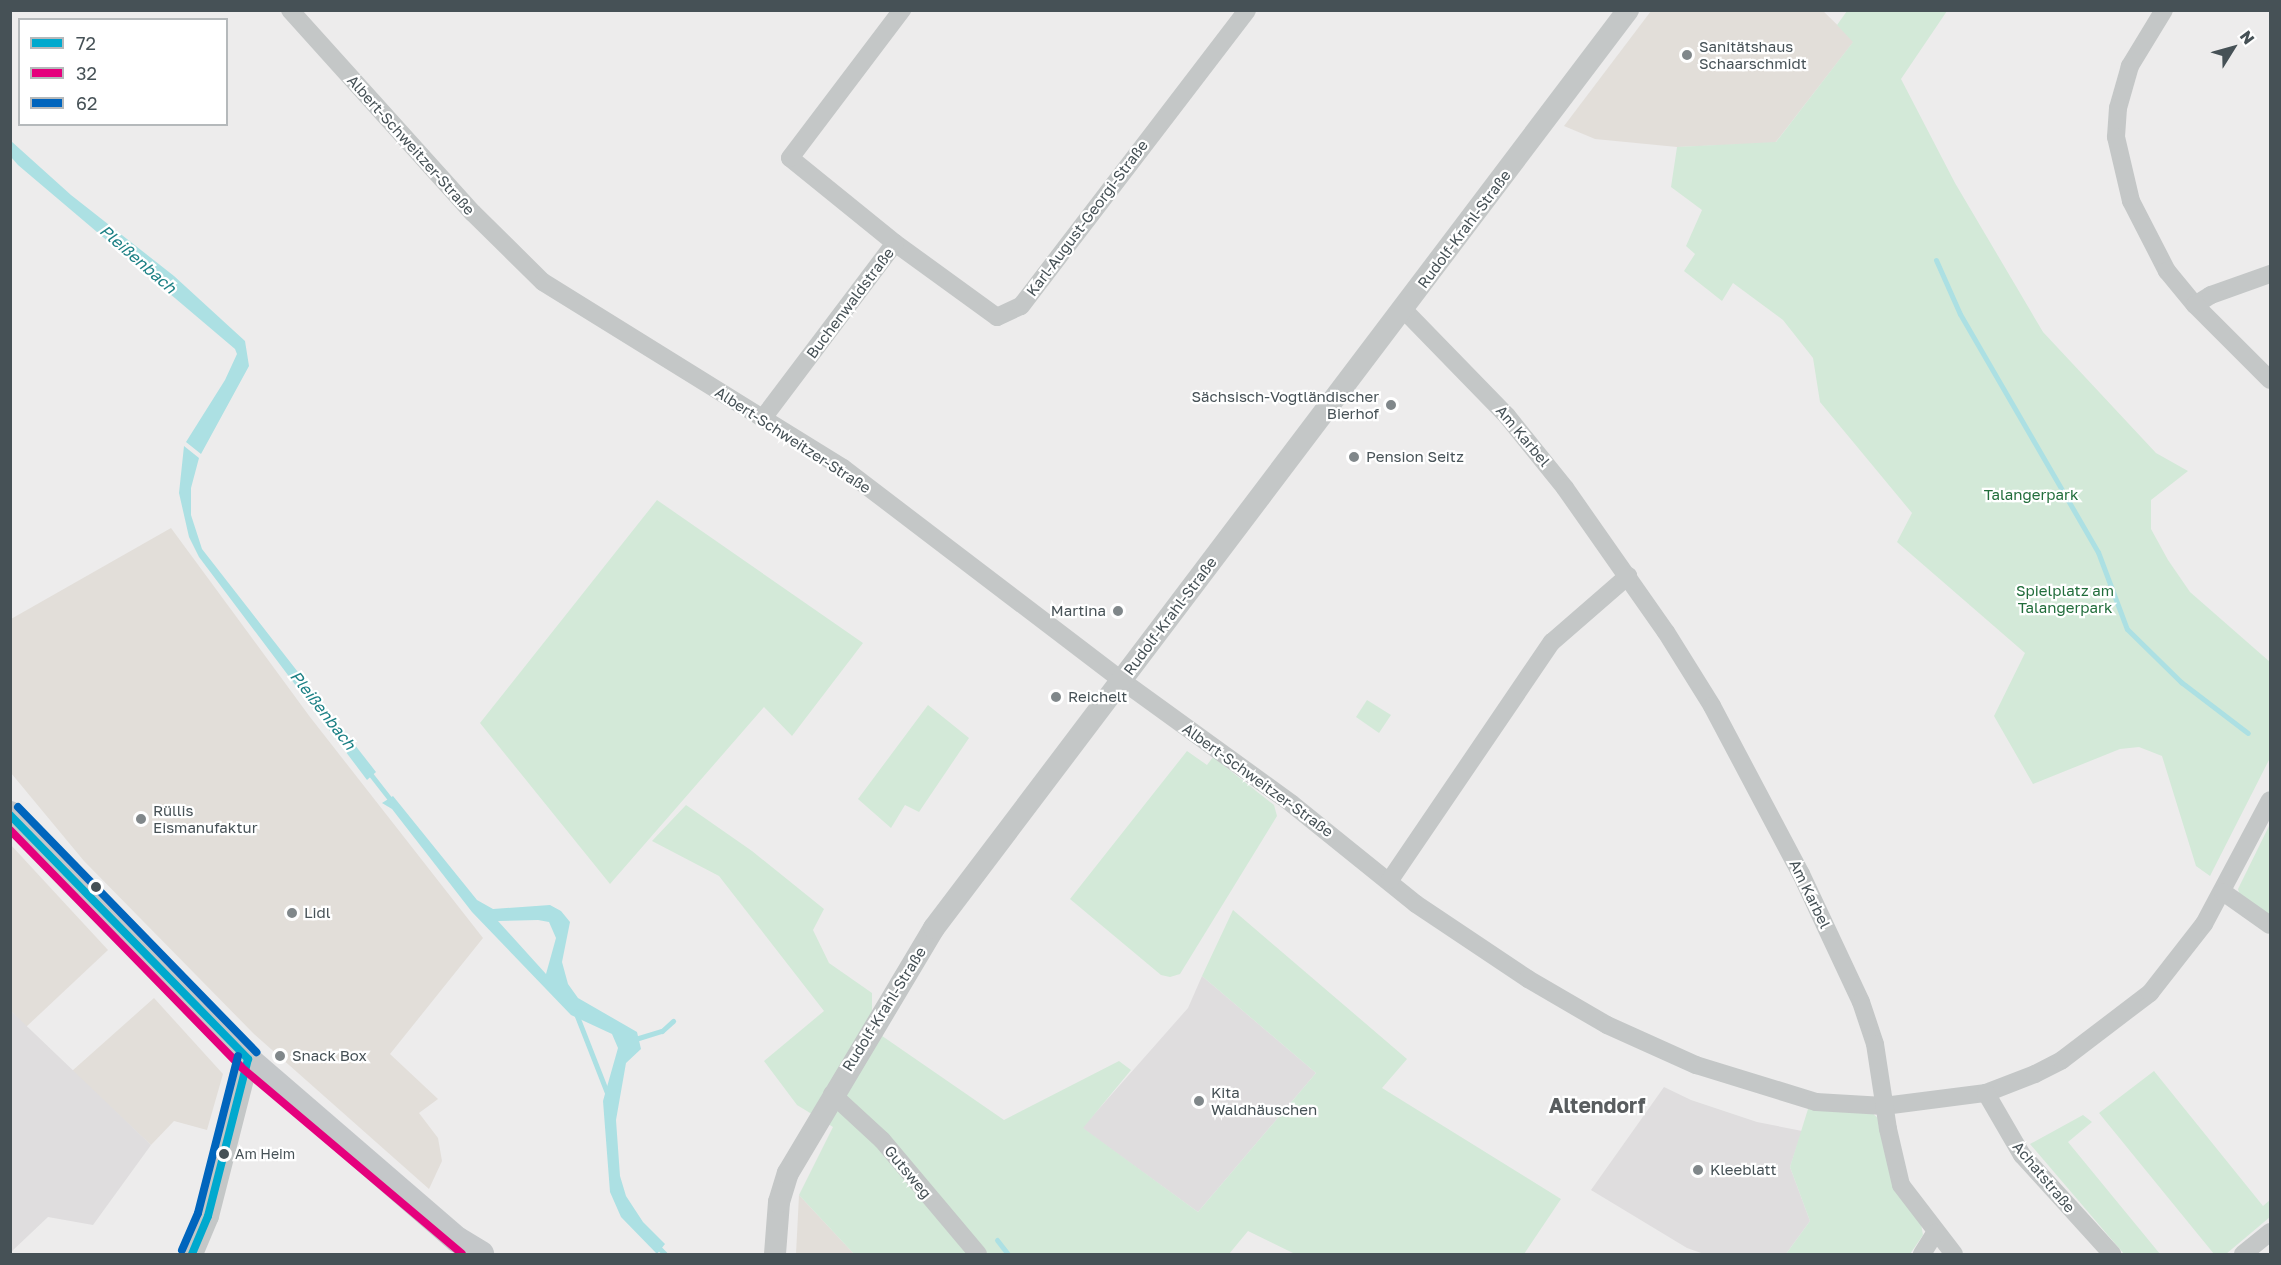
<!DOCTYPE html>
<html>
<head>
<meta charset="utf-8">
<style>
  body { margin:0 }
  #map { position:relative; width:2281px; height:1265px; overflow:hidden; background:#edecec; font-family:"Golos Text",sans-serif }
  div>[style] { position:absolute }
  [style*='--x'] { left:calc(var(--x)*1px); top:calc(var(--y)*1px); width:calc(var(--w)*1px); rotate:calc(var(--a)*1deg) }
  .commercial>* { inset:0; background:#e2ded9 }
  .education>* { inset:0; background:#dfddde }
  .green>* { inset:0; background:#d3e9d8 }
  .water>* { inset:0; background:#ace0e3 }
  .stream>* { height:5px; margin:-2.5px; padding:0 2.5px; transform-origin:2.5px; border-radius:2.5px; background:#ace0e3 }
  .minor>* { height:18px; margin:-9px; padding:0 9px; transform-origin:9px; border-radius:9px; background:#c4c7c7 }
  .tertiary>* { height:22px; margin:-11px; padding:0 11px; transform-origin:11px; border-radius:11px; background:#c4c7c7 }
  .secondary>* { height:26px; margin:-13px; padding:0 13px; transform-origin:13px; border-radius:13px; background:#c4c7c9 }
  .bus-1>* { height:8px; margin:-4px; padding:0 4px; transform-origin:4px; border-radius:4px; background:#00a9ce }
  .bus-2>* { height:8px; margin:-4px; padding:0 4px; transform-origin:4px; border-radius:4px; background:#e5007d }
  .bus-3>* { height:8px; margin:-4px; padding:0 4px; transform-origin:4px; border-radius:4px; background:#0065bd }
  .dots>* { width:16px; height:16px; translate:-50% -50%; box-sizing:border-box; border:3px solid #fff; border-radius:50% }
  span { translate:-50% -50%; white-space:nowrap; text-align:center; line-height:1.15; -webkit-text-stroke:4.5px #fff; paint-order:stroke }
  .bus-label { font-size:14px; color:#465156 }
  .left { translate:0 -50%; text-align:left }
  .poi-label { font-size:15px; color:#465156 }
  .right { translate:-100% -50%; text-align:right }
  .street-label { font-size:15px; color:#465156 }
  .park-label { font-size:15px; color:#216d3b }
  .water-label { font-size:16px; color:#1c8085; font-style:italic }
  .district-label { font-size:21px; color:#595d5f; font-weight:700 }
  .frame { position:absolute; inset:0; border:12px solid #465156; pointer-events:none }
  .legend { position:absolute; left:18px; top:18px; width:210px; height:108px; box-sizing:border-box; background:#fff; border:2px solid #b5b9bb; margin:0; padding:8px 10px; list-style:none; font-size:18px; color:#465156 }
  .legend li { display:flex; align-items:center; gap:12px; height:30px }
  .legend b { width:30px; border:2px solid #b5b9bb }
  .north { position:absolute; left:2203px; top:18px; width:60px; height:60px; -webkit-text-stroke:4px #fff; paint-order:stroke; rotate:53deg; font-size:16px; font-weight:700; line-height:24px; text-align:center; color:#465156 }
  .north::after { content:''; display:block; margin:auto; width:21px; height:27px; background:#465156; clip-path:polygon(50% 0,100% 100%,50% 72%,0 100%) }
</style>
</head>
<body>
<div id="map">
  <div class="commercial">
    <div style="clip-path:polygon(1651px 11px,1823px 11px,1854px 41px,1775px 143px,1677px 147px,1595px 139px,1564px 126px)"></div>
    <div style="clip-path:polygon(171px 528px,310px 717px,483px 938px,390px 1054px,438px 1099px,419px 1113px,438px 1138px,442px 1161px,429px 1189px,254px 1034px,84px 861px,11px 773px,11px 619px)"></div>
    <div style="clip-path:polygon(10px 844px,108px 950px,26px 1027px,11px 1011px)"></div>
    <div style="clip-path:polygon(154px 998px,223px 1074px,207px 1130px,174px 1121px,151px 1145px,72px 1071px)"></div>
    <div style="clip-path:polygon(799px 1195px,854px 1254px,796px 1254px)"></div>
  </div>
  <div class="education">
    <div style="clip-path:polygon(1202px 976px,1316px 1073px,1198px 1212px,1082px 1128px,1188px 1008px)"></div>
    <div style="clip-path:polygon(11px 1011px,151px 1145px,93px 1225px,48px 1217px,11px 1252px)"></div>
    <div style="clip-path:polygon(1664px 1087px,1691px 1100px,1757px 1122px,1802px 1131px,1790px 1167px,1810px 1221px,1786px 1254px,1704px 1254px,1687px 1248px,1591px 1190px)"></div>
  </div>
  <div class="green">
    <div style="clip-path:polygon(1847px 11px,1947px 11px,1901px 79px,1955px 183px,2043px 332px,2156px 453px,2188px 471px,2151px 500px,2151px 529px,2168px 560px,2190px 592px,2270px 662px,2270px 758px,2210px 876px,2196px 866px,2162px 756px,2139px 747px,2120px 749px,2033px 784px,1994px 716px,2025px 653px,1897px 542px,1912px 513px,1820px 402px,1813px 358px,1783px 320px,1733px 283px,1722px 301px,1684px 271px,1695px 254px,1686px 246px,1702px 210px,1671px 187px,1677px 147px,1776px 142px,1853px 42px,1837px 25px)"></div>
    <div style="clip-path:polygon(657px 500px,863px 643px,792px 736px,764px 707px,610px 884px,480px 723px)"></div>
    <div style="clip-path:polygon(1367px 700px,1391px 715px,1379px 733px,1356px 717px)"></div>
    <div style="clip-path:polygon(928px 705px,969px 738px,919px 812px,905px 805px,891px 828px,858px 799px)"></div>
    <div style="clip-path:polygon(1187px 751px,1207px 765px,1213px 757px,1274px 805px,1277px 816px,1180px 974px,1170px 977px,1161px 975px,1070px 899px)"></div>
    <div style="clip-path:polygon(686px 805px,752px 851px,824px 909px,813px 930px,829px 963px,872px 993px,872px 1029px,1004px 1120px,1119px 1061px,1131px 1070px,1083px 1128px,1198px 1212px,1316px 1073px,1202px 976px,1233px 910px,1407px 1059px,1382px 1088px,1561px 1199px,1524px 1254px,1295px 1254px,1248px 1231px,1229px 1254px,854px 1254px,799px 1195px,833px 1127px,797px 1105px,764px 1061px,824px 1011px,719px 876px,652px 841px)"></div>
    <div style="clip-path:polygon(2270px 824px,2270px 921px,2241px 900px,2238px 889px)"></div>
    <div style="clip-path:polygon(2154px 1071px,2263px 1206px,2270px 1200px,2270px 1217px,2226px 1254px,2214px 1254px,2099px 1113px)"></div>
    <div style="clip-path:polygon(1808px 1109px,1871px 1112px,1879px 1119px,1921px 1224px,1923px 1235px,1910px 1254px,1786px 1254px,1810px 1221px,1790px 1167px)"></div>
    <div style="clip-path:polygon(2083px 1115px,2092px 1122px,2068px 1142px,2160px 1254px,2124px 1254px,2030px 1144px)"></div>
  </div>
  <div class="water">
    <div style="clip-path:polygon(11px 141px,71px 195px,174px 276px,245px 341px,249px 366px,201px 454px,186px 442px,225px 380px,237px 354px,235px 349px,18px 165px,11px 157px)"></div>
    <div style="clip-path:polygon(184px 446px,199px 458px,191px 488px,191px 515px,202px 549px,376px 772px,367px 780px,199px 557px,189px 537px,179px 493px)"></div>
    <div style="clip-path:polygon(evenodd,393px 796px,477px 900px,493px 909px,550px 905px,561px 911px,570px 922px,562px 962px,568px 984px,578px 998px,637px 1032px,641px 1049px,626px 1063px,616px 1120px,620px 1176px,626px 1196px,643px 1222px,665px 1244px,657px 1254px,621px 1217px,610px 1192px,603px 1101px,618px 1048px,612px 1034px,571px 1015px,472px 912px,392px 809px,382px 803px,393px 796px,538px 920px,549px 922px,556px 938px,546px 974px,498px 921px,538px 920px)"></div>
  </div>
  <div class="stream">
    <div style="--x:1936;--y:260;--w:59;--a:66"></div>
    <div style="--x:1960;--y:314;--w:275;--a:59.9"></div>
    <div style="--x:2098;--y:552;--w:82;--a:69.4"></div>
    <div style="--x:2127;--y:629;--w:76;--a:44.5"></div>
    <div style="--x:2181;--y:682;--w:84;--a:37.3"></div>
    <div style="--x:368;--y:771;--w:39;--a:52"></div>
    <div style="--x:575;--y:1011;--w:90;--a:68.6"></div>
    <div style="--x:632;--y:1040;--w:31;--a:-17"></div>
    <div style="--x:662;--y:1031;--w:15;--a:-42"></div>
    <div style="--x:997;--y:1240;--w:18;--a:52"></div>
    <div style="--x:657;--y:1246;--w:11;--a:45"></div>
  </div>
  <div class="minor">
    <div style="--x:290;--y:10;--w:273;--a:48"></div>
    <div style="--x:473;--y:213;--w:98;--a:44.6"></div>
    <div style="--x:543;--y:282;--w:353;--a:31.8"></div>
    <div style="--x:843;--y:468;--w:350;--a:37.3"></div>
    <div style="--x:1121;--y:680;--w:211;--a:35.9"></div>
    <div style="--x:1292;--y:804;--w:159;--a:38.9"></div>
    <div style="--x:1416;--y:904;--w:135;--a:33.8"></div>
    <div style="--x:1528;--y:979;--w:91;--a:30.2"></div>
    <div style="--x:1607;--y:1025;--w:98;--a:24.2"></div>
    <div style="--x:1696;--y:1065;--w:126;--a:17.1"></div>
    <div style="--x:1816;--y:1102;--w:68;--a:3.4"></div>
    <div style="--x:1884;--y:1106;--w:103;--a:-7.3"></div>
    <div style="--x:1986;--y:1093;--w:53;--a:-21.2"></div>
    <div style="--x:2035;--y:1074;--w:30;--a:-27"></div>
    <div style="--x:2062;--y:1060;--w:111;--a:-37.3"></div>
    <div style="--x:2150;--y:993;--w:88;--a:-52"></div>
    <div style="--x:2204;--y:924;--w:140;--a:-62"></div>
    <div style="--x:2164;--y:10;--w:66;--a:121.3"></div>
    <div style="--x:2130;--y:66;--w:44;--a:105.9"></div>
    <div style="--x:2118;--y:108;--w:29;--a:94"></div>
    <div style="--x:2116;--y:137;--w:66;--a:76.8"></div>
    <div style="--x:2131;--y:201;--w:79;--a:62.8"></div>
    <div style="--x:2167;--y:271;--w:44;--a:50.5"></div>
    <div style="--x:2195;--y:305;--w:106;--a:45"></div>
    <div style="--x:895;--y:243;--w:126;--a:36"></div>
    <div style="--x:997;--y:317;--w:26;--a:-25"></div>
    <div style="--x:1021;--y:306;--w:372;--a:-52.6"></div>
    <div style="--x:2195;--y:305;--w:19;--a:-32"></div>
    <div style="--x:2211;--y:295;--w:63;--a:-19.6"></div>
    <div style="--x:1403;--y:309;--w:149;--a:45.8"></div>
    <div style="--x:1507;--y:416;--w:92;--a:51.1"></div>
    <div style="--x:1565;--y:488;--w:176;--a:55"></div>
    <div style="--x:1666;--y:632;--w:87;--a:58.1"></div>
    <div style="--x:1712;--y:706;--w:190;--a:62.1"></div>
    <div style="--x:1801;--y:874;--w:141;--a:64.9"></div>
    <div style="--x:1861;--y:1002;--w:44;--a:71.6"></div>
    <div style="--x:1875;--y:1044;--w:86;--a:81.3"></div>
    <div style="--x:1888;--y:1129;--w:57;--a:76.9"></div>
    <div style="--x:1901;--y:1185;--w:87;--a:52.5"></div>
    <div style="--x:763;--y:418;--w:219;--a:-53"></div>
    <div style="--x:895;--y:243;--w:135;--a:-141"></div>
    <div style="--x:790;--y:158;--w:186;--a:-52.9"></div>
    <div style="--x:1390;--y:880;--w:288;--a:-55.8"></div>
    <div style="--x:1552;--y:642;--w:101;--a:-41"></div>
    <div style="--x:2223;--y:892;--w:57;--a:35.1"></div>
    <div style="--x:1986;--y:1093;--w:72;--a:59.9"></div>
    <div style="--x:2022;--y:1155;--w:134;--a:47.7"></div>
    <div style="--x:832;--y:1094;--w:68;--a:42.6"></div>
    <div style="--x:882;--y:1140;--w:149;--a:49.9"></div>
    <div style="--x:1922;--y:1254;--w:25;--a:-58"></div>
    <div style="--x:2243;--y:1254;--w:35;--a:-39"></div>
  </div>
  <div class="tertiary">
    <div style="--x:192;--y:1254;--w:41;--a:-67.2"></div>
    <div style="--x:208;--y:1216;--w:162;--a:-75.7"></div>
    <div style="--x:775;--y:1254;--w:52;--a:-85.6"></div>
    <div style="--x:779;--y:1202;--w:30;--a:-73"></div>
    <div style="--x:788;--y:1173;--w:285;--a:-59.2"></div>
    <div style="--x:934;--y:928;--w:1151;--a:-52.91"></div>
  </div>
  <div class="secondary">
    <div style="--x:10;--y:814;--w:342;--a:45.8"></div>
    <div style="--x:248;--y:1059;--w:277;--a:40.8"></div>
    <div style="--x:458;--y:1240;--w:27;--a:31"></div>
  </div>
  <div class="bus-1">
    <div style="--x:10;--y:815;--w:341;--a:45.7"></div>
    <div style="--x:192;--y:1254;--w:41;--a:-67.2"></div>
    <div style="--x:208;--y:1216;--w:162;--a:-75.7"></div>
  </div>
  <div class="bus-2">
    <div style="--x:10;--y:830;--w:331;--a:45.7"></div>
    <div style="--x:241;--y:1067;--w:289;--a:40.2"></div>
  </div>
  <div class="bus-3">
    <div style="--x:18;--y:807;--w:342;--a:45.8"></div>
    <div style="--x:182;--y:1250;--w:40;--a:-66.6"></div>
    <div style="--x:198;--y:1213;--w:162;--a:-75.7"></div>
  </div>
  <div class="dots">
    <div style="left:1687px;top:55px;background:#80878a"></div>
    <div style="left:1391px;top:405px;background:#80878a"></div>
    <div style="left:1354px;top:457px;background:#80878a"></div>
    <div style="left:1118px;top:611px;background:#80878a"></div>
    <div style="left:1056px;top:697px;background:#80878a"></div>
    <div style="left:141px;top:819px;background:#80878a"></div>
    <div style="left:96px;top:887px;background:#465156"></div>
    <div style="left:292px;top:913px;background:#80878a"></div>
    <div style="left:280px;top:1056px;background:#80878a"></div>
    <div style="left:1199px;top:1101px;background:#80878a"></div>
    <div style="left:224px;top:1154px;background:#465156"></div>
    <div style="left:1698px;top:1170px;background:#80878a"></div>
  </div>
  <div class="bus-label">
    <span class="left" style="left:235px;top:1154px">Am Heim</span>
  </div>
  <div class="poi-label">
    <span class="left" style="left:1699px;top:55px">Sanitätshaus<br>Schaarschmidt</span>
    <span class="right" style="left:1379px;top:405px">Sächsisch-Vogtländischer<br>Bierhof</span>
    <span class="left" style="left:1366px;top:457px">Pension Seitz</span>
    <span class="right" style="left:1106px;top:611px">Martina</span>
    <span class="left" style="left:1068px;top:697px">Reichelt</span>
    <span class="left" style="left:153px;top:819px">Rüllis<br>Eismanufaktur</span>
    <span class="left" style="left:304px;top:913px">Lidl</span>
    <span class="left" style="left:292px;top:1056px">Snack Box</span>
    <span class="left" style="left:1211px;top:1101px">Kita<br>Waldhäuschen</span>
    <span class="left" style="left:1710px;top:1170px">Kleeblatt</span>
  </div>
  <div class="street-label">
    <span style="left:411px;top:145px;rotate:48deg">Albert-Schweitzer-Straße</span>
    <span style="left:1087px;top:218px;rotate:-53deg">Karl-August-Georgi-Straße</span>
    <span style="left:1464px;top:229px;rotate:-53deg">Rudolf-Krahl-Straße</span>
    <span style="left:850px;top:303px;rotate:-53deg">Buchenwaldstraße</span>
    <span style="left:1523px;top:436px;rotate:50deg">Am Karbel</span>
    <span style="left:793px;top:440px;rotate:33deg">Albert-Schweitzer-Straße</span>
    <span style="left:1170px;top:616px;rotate:-53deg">Rudolf-Krahl-Straße</span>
    <span style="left:1258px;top:780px;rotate:36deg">Albert-Schweitzer-Straße</span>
    <span style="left:1810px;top:894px;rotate:64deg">Am Karbel</span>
    <span style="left:884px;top:1009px;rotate:-58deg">Rudolf-Krahl-Straße</span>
    <span style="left:908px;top:1172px;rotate:50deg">Gutsweg</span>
    <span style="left:2044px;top:1177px;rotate:50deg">Achatstraße</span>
  </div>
  <div class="park-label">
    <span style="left:2031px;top:495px">Talangerpark</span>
    <span style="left:2065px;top:599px">Spielplatz am<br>Talangerpark</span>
  </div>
  <div class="water-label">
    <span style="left:138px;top:259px;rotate:41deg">Pleißenbach</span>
    <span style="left:323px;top:710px;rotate:52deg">Pleißenbach</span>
  </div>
  <div class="district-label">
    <span style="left:1597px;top:1105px">Altendorf</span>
  </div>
  <div class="frame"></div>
  <ul class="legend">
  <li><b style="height:8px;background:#00a9ce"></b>72</li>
  <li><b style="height:8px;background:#e5007d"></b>32</li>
  <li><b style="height:8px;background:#0065bd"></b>62</li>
  </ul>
  <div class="north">N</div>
</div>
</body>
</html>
